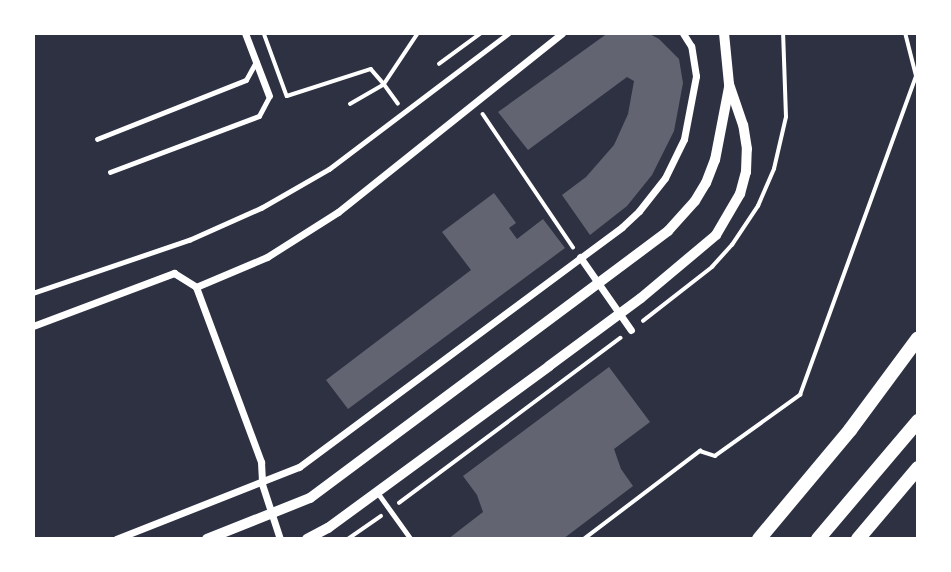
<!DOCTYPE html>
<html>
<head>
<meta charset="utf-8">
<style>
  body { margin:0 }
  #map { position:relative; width:951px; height:572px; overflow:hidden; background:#2d3142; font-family:"Varela Round",sans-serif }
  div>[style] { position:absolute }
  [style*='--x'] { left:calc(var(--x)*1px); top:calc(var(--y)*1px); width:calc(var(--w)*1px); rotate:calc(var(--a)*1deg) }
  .building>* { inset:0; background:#626471 }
  .path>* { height:3.5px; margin:-1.75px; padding:0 1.75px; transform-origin:1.75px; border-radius:1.75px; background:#fff }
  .service>* { height:4.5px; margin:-2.25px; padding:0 2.25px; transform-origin:2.25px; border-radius:2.25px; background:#fff }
  .minor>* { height:7px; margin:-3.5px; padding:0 3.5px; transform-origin:3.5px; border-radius:3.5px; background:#fff }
  .tertiary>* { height:10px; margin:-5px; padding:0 5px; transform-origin:5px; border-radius:5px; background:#fff }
  .primary>* { height:14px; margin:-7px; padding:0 7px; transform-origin:7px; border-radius:7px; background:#fff }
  span { translate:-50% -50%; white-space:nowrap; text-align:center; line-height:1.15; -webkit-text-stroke:6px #fff; paint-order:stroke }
  .frame { position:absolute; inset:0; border:35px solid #fff; pointer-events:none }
</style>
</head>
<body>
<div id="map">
  <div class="building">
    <div style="clip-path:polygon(608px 33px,648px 33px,659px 39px,679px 59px,683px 83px,674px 131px,652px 175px,627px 206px,590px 235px,562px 195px,586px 177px,614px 145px,628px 114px,634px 81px,627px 77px,528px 150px,498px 112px)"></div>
    <div style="clip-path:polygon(494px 193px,516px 223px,509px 228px,517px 239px,543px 219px,565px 248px,348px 409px,326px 380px,471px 270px,442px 232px)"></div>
    <div style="clip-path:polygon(609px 367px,650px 422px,614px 449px,621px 469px,633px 486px,563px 539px,448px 539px,483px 512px,477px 495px,463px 476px)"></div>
  </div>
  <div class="path">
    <div style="--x:264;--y:33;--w:67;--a:69.9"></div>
    <div style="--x:287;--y:96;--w:88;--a:-17.8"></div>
    <div style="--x:371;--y:69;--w:20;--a:49"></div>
    <div style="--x:384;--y:84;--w:61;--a:-56.3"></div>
    <div style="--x:439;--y:64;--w:52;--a:-36.4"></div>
    <div style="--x:350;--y:104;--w:39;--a:-30"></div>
    <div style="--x:384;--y:84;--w:24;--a:54"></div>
    <div style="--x:483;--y:114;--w:161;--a:55.9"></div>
    <div style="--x:643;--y:321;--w:88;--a:-38"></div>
    <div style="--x:712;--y:267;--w:30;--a:-48"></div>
    <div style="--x:732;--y:245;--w:47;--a:-56.3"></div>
    <div style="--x:758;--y:206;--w:40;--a:-66.6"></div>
    <div style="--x:774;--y:169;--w:53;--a:-77"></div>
    <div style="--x:786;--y:117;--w:84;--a:-92"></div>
    <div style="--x:399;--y:503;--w:276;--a:-36.7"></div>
    <div style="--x:348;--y:539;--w:40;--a:-34.9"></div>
    <div style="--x:584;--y:539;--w:146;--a:-37.2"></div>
    <div style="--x:700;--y:451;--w:16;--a:18"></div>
    <div style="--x:715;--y:456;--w:105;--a:-35.7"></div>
    <div style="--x:800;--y:395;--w:339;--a:-70"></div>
    <div style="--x:916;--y:76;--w:44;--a:-104.3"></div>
  </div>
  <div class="service">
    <div style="--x:97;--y:139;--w:160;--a:-21.6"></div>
    <div style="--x:246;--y:80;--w:21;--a:-61"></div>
    <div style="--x:110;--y:172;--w:159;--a:-20.6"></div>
    <div style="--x:259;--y:116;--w:21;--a:-62"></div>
    <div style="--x:33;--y:293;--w:165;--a:-18.8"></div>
    <div style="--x:189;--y:240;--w:79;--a:-24"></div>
    <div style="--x:261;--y:208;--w:78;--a:-29.8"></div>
    <div style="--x:329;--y:169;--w:226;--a:-37.1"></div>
    <div style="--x:378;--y:493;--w:57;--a:54.3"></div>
  </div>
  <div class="minor">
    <div style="--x:245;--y:33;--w:67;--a:69.1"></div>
    <div style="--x:580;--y:257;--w:89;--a:55.1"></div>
    <div style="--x:196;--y:287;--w:77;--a:-22.9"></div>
    <div style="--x:267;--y:257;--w:84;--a:-32.4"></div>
    <div style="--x:338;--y:212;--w:287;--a:-38.6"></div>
    <div style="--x:196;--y:287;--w:187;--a:69.6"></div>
    <div style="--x:261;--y:462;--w:22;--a:87"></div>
    <div style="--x:262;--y:484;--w:58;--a:71.9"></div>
    <div style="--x:33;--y:326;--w:151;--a:-20.6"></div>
    <div style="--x:174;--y:273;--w:26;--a:32"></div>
    <div style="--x:116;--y:539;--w:197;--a:-21.5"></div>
    <div style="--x:299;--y:467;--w:402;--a:-36.6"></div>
    <div style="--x:622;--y:227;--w:23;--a:-43"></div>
    <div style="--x:639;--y:211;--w:42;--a:-51.8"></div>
    <div style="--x:665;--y:178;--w:43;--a:-64"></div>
    <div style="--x:684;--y:139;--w:64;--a:-79.2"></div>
    <div style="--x:696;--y:76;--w:30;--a:-99"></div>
    <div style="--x:691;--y:46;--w:15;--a:-122"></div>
  </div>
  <div class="tertiary">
    <div style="--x:207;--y:539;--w:111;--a:-21.7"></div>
    <div style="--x:310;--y:498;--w:447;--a:-36.7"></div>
    <div style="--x:668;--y:231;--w:40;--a:-48"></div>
    <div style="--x:695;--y:201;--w:21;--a:-59"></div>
    <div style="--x:706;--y:183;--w:25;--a:-69"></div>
    <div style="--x:715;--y:160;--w:74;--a:-79.1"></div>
    <div style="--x:307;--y:539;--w:24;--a:-28"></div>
    <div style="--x:328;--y:528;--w:274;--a:-36.2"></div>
    <div style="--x:549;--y:366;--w:114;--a:-36.5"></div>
    <div style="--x:641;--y:298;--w:98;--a:-40"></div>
    <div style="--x:716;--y:235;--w:48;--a:-59.7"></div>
    <div style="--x:740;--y:194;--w:23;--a:-75"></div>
    <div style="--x:746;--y:172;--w:23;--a:-88"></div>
    <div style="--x:747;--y:149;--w:24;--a:-99"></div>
    <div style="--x:743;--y:125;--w:43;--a:-108.9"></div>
    <div style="--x:729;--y:84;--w:51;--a:-95.6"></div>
  </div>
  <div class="primary">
    <div style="--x:759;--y:539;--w:142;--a:-50.1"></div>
    <div style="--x:850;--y:430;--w:114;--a:-53.5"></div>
    <div style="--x:818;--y:539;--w:155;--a:-49.7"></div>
    <div style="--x:858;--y:539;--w:93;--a:-49.8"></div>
  </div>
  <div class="frame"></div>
</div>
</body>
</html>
